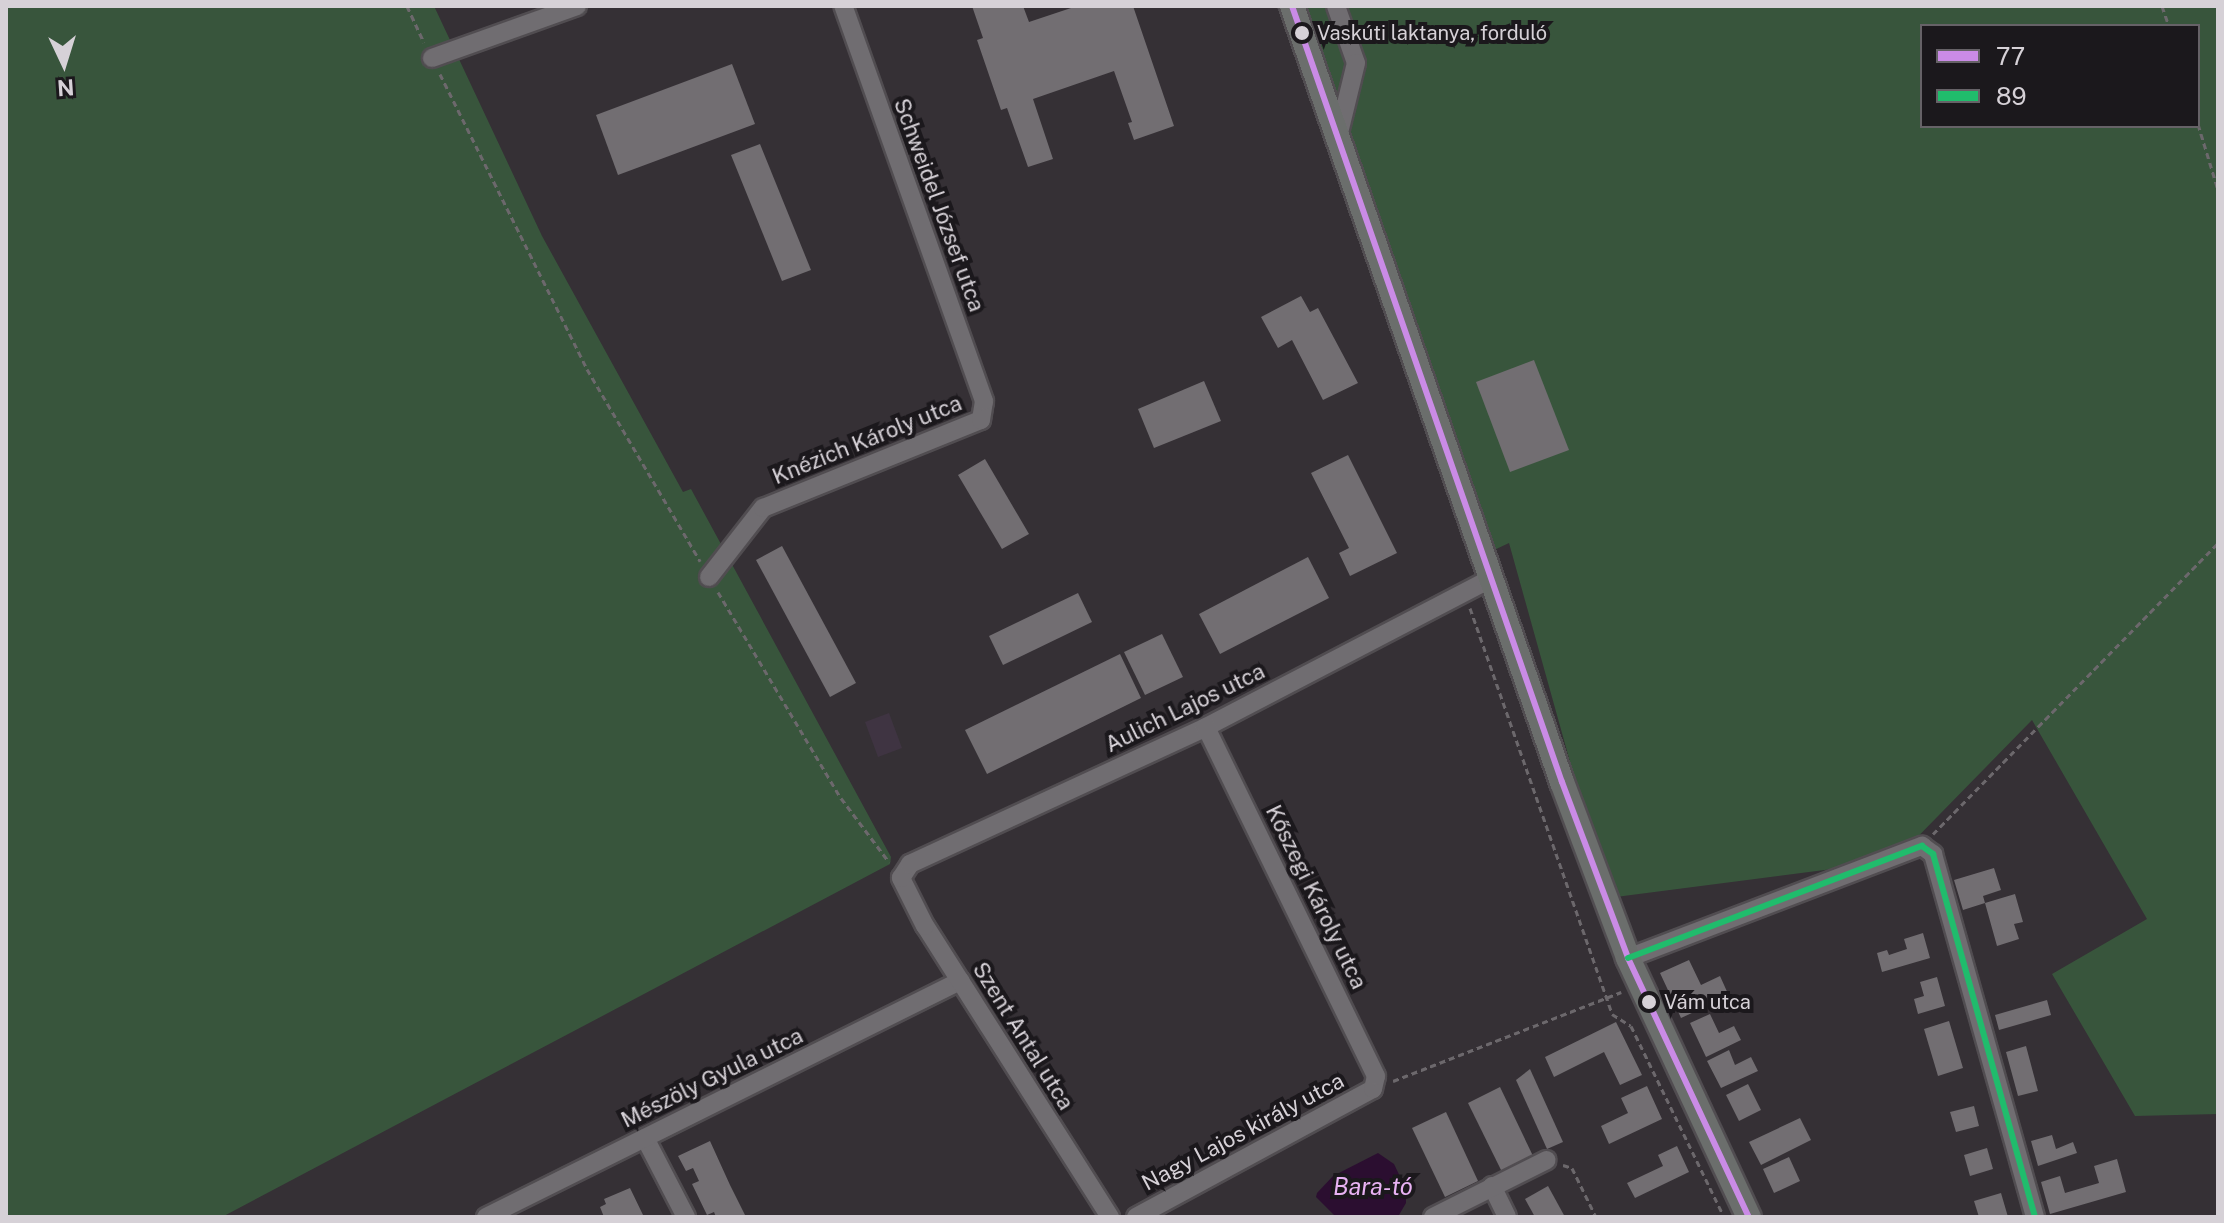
<!DOCTYPE html>
<html>
<head>
<meta charset="utf-8">
<style>
  body { margin:0 }
  #map { position:relative; width:2224px; height:1223px; overflow:hidden; background:#353035; font-family:"Public Sans",sans-serif }
  div>[style] { position:absolute }
  [style*='--x'] { left:calc(var(--x)*1px); top:calc(var(--y)*1px); width:calc(var(--w)*1px); rotate:calc(var(--a)*1deg) }
  .built>* { inset:0; background:#3f3442 }
  .green>* { inset:0; background:#38553c }
  .water>* { inset:0; background:#2b0e30 }
  .building>* { inset:0; background:#726e72 }
  .path>* { height:3px; margin-top:-1.5px; transform-origin:0; background:repeating-linear-gradient(90deg,#6c686c 0 6px,transparent 0 10px) }
  .roads { filter:drop-shadow(2px 0 #514d51) drop-shadow(-2px 0 #514d51) drop-shadow(0 2px #514d51) drop-shadow(0 -2px #514d51) }
  .minor>* { height:18px; margin:-9px; padding:0 9px; transform-origin:9px; border-radius:9px; background:#706d71 }
  .major>* { height:24px; margin:-12px; padding:0 12px; transform-origin:12px; border-radius:12px; background:#6b6e6c }
  .bus-1>* { height:6px; margin:-3px; padding:0 3px; transform-origin:3px; border-radius:3px; background:#ca8be6 }
  .bus-2>* { height:6px; margin:-3px; padding:0 3px; transform-origin:3px; border-radius:3px; background:#20bc6c }
  .dots>* { width:22px; height:22px; translate:-50% -50%; box-sizing:border-box; border:4px solid #1b181c; border-radius:50% }
  span { translate:-50% -50%; white-space:nowrap; text-align:center; line-height:1.15; -webkit-text-stroke:8px #1b181c; paint-order:stroke }
  .bus-label { font-size:20px; color:#d6d1d7 }
  .left { translate:0 -50%; text-align:left }
  .street-label { font-size:22px; color:#d6d1d7 }
  .water-label { font-size:24px; color:#e8b2f3; font-style:italic }
  .frame { position:absolute; inset:0; border:8px solid #d6d1d7; pointer-events:none }
  .legend { position:absolute; left:1920px; top:24px; width:280px; height:104px; box-sizing:border-box; background:#1b181c; border:2px solid #666267; margin:0; padding:10px 14px; list-style:none; font-size:24px; color:#d6d1d7 }
  .legend li { display:flex; align-items:center; gap:16px; height:40px }
  .legend b { width:40px; border:2px solid #666267 }
  .north { position:absolute; left:24px; top:24px; width:80px; height:80px; -webkit-text-stroke:6px #1b181c; paint-order:stroke; rotate:176deg; font-size:22px; font-weight:700; line-height:32px; text-align:center; color:#d6d1d7 }
  .north::after { content:''; display:block; margin:auto; width:28px; height:36px; background:#d6d1d7; clip-path:polygon(50% 0,100% 100%,50% 72%,0 100%) }
</style>
</head>
<body>
<div id="map">
  <div class="built">
    <div style="clip-path:polygon(889px 713px,902px 748px,878px 757px,865px 722px)"></div>
  </div>
  <div class="green">
    <div style="clip-path:polygon(6px 6px,434px 6px,542px 236px,683px 492px,691px 489px,891px 857px,890px 864px,222px 1217px,6px 1217px)"></div>
    <div style="clip-path:polygon(evenodd,1301px 6px,2218px 6px,2218px 1114px,2135px 1116px,2052px 974px,2147px 919px,2032px 720px,1894px 861px,1608px 898px,1509px 543px,1492px 551px,1301px 6px,1922px 26px,2198px 26px,2198px 126px,1922px 126px,1922px 26px)"></div>
  </div>
  <div class="water">
    <div style="clip-path:polygon(1378px 1153px,1394px 1164px,1406px 1189px,1406px 1203px,1399px 1215px,1336px 1217px,1316px 1197px,1317px 1193px,1333px 1176px)"></div>
  </div>
  <div class="building">
    <div style="clip-path:polygon(972px 6px,1023px 6px,1029px 22px,1077px 6px,1133px 6px,1174px 126px,1134px 140px,1128px 123px,1132px 122px,1114px 71px,1033px 99px,1053px 159px,1028px 167px,1007px 108px,1001px 110px,977px 40px,983px 38px)"></div>
    <div style="clip-path:polygon(732px 64px,755px 124px,618px 175px,596px 115px)"></div>
    <div style="clip-path:polygon(760px 144px,811px 270px,782px 281px,731px 155px)"></div>
    <div style="clip-path:polygon(1301px 296px,1310px 312px,1318px 308px,1358px 383px,1323px 400px,1292px 340px,1278px 348px,1261px 317px)"></div>
    <div style="clip-path:polygon(1534px 360px,1569px 450px,1510px 472px,1476px 382px)"></div>
    <div style="clip-path:polygon(1204px 381px,1221px 421px,1154px 448px,1138px 409px)"></div>
    <div style="clip-path:polygon(1348px 455px,1397px 553px,1350px 576px,1339px 553px,1349px 548px,1311px 473px)"></div>
    <div style="clip-path:polygon(985px 459px,1029px 534px,1002px 549px,958px 475px)"></div>
    <div style="clip-path:polygon(782px 546px,856px 683px,830px 697px,756px 560px)"></div>
    <div style="clip-path:polygon(1308px 557px,1329px 598px,1220px 654px,1199px 614px)"></div>
    <div style="clip-path:polygon(1078px 593px,1092px 622px,1003px 665px,989px 636px)"></div>
    <div style="clip-path:polygon(1162px 634px,1183px 677px,1145px 695px,1124px 652px)"></div>
    <div style="clip-path:polygon(1120px 654px,1141px 698px,987px 774px,965px 730px)"></div>
    <div style="clip-path:polygon(1994px 868px,2001px 890px,1983px 896px,1985px 903px,1963px 910px,1954px 880px)"></div>
    <div style="clip-path:polygon(2015px 894px,2023px 922px,2014px 924px,2019px 939px,1997px 946px,1985px 903px)"></div>
    <div style="clip-path:polygon(1923px 933px,1930px 958px,1882px 972px,1877px 953px,1887px 950px,1889px 955px,1907px 949px,1904px 939px)"></div>
    <div style="clip-path:polygon(1689px 960px,1701px 985px,1720px 976px,1729px 996px,1681px 1018px,1660px 973px)"></div>
    <div style="clip-path:polygon(1937px 977px,1945px 1006px,1918px 1014px,1914px 999px,1924px 996px,1920px 982px)"></div>
    <div style="clip-path:polygon(2047px 1000px,2051px 1015px,1999px 1030px,1995px 1015px)"></div>
    <div style="clip-path:polygon(1710px 1014px,1719px 1033px,1734px 1026px,1741px 1040px,1706px 1057px,1690px 1023px)"></div>
    <div style="clip-path:polygon(1949px 1021px,1963px 1068px,1938px 1076px,1924px 1029px)"></div>
    <div style="clip-path:polygon(1616px 1022px,1642px 1075px,1620px 1085px,1604px 1052px,1554px 1077px,1545px 1057px)"></div>
    <div style="clip-path:polygon(2026px 1046px,2038px 1091px,2018px 1096px,2006px 1052px)"></div>
    <div style="clip-path:polygon(1729px 1050px,1735px 1065px,1751px 1057px,1758px 1071px,1721px 1088px,1707px 1061px)"></div>
    <div style="clip-path:polygon(1530px 1069px,1563px 1142px,1547px 1149px,1516px 1080px)"></div>
    <div style="clip-path:polygon(1748px 1084px,1761px 1110px,1739px 1121px,1726px 1095px)"></div>
    <div style="clip-path:polygon(1647px 1086px,1662px 1119px,1609px 1144px,1601px 1126px,1628px 1113px,1621px 1098px)"></div>
    <div style="clip-path:polygon(1500px 1087px,1533px 1156px,1502px 1172px,1468px 1103px)"></div>
    <div style="clip-path:polygon(1974px 1106px,1979px 1126px,1956px 1132px,1950px 1112px)"></div>
    <div style="clip-path:polygon(1446px 1112px,1478px 1181px,1445px 1197px,1412px 1128px)"></div>
    <div style="clip-path:polygon(1800px 1118px,1811px 1140px,1761px 1165px,1749px 1142px)"></div>
    <div style="clip-path:polygon(2052px 1135px,2056px 1149px,2073px 1142px,2077px 1153px,2038px 1166px,2031px 1141px)"></div>
    <div style="clip-path:polygon(710px 1141px,730px 1185px,746px 1217px,716px 1217px,714px 1212px,707px 1215px,692px 1184px,699px 1181px,693px 1168px,686px 1171px,678px 1156px)"></div>
    <div style="clip-path:polygon(1677px 1146px,1689px 1172px,1635px 1198px,1627px 1183px,1663px 1166px,1658px 1155px)"></div>
    <div style="clip-path:polygon(1987px 1148px,1993px 1169px,1970px 1176px,1964px 1155px)"></div>
    <div style="clip-path:polygon(1789px 1157px,1800px 1181px,1774px 1193px,1763px 1169px)"></div>
    <div style="clip-path:polygon(2117px 1159px,2126px 1192px,2050px 1214px,2041px 1182px,2060px 1176px,2065px 1193px,2099px 1183px,2094px 1166px)"></div>
    <div style="clip-path:polygon(1548px 1186px,1565px 1217px,1535px 1217px,1525px 1199px)"></div>
    <div style="clip-path:polygon(630px 1188px,644px 1217px,604px 1217px,600px 1207px,606px 1204px,604px 1199px)"></div>
    <div style="clip-path:polygon(2001px 1193px,2008px 1217px,1979px 1217px,1974px 1201px)"></div>
  </div>
  <div class="path">
    <div style="--x:407;--y:6;--w:40;--a:65"></div>
    <div style="--x:2162;--y:6;--w:21;--a:71"></div>
    <div style="--x:440;--y:74;--w:330;--a:63.5"></div>
    <div style="--x:587;--y:369;--w:223;--a:59.5"></div>
    <div style="--x:2198;--y:124;--w:69;--a:73.1"></div>
    <div style="--x:718;--y:592;--w:240;--a:59.2"></div>
    <div style="--x:841;--y:798;--w:80;--a:53.1"></div>
    <div style="--x:1470;--y:608;--w:430;--a:70.7"></div>
    <div style="--x:1612;--y:1014;--w:22;--a:32"></div>
    <div style="--x:1631;--y:1026;--w:212;--a:64"></div>
    <div style="--x:1933;--y:834;--w:407;--a:-45.6"></div>
    <div style="--x:1393;--y:1081;--w:245;--a:-21.3"></div>
    <div style="--x:1563;--y:1165;--w:9;--a:18"></div>
    <div style="--x:1572;--y:1168;--w:55;--a:63.9"></div>
  </div>
  <div class="roads">
    <div class="minor">
      <div style="--x:1336;--y:6;--w:60;--a:70.7"></div>
      <div style="--x:1356;--y:63;--w:76;--a:103.7"></div>
      <div style="--x:432;--y:58;--w:154;--a:-19.7"></div>
      <div style="--x:709;--y:577;--w:88;--a:-52"></div>
      <div style="--x:763;--y:508;--w:235;--a:-22"></div>
      <div style="--x:981;--y:420;--w:19;--a:-81"></div>
      <div style="--x:984;--y:401;--w:419;--a:-109.6"></div>
      <div style="--x:1628;--y:958;--w:315;--a:-20.9"></div>
      <div style="--x:1922;--y:846;--w:14;--a:36"></div>
      <div style="--x:1933;--y:854;--w:377;--a:74.3"></div>
      <div style="--x:645;--y:1138;--w:89;--a:62.6"></div>
      <div style="--x:1492;--y:1186;--w:34;--a:64"></div>
      <div style="--x:486;--y:1217;--w:530;--a:-26.47"></div>
      <div style="--x:1110;--y:1217;--w:345;--a:-122.4"></div>
      <div style="--x:925;--y:926;--w:54;--a:-116.6"></div>
      <div style="--x:901;--y:878;--w:17;--a:-57"></div>
      <div style="--x:910;--y:864;--w:326;--a:-24.8"></div>
      <div style="--x:1206;--y:727;--w:320;--a:-27.5"></div>
      <div style="--x:1136;--y:1217;--w:269;--a:-28.4"></div>
      <div style="--x:1373;--y:1089;--w:13;--a:-77"></div>
      <div style="--x:1376;--y:1076;--w:388;--a:-116"></div>
      <div style="--x:1433;--y:1217;--w:127;--a:-26.6"></div>
    </div>
    <div class="major">
      <div style="--x:1292;--y:6;--w:822;--a:70.82"></div>
      <div style="--x:1562;--y:782;--w:188;--a:69.4"></div>
      <div style="--x:1628;--y:958;--w:286;--a:65"></div>
    </div>
  </div>
  <div class="bus-1">
    <div style="--x:1292;--y:6;--w:822;--a:70.82"></div>
    <div style="--x:1562;--y:782;--w:188;--a:69.4"></div>
    <div style="--x:1628;--y:958;--w:286;--a:65"></div>
  </div>
  <div class="bus-2">
    <div style="--x:1628;--y:958;--w:315;--a:-20.9"></div>
    <div style="--x:1922;--y:846;--w:14;--a:36"></div>
    <div style="--x:1933;--y:854;--w:377;--a:74.3"></div>
  </div>
  <div class="dots">
    <div style="left:1302px;top:33px;background:#d6d1d7"></div>
    <div style="left:1649px;top:1002px;background:#d6d1d7"></div>
  </div>
  <div class="bus-label">
    <span class="left" style="left:1317px;top:33px">Vaskúti laktanya, forduló</span>
    <span class="left" style="left:1664px;top:1002px">Vám utca</span>
  </div>
  <div class="street-label">
    <span style="left:939px;top:205px;rotate:70deg">Schweidel József utca</span>
    <span style="left:867px;top:440px;rotate:-22deg">Knézich Károly utca</span>
    <span style="left:1185px;top:708px;rotate:-26deg">Aulich Lajos utca</span>
    <span style="left:1316px;top:897px;rotate:64deg">Kőszegi Károly utca</span>
    <span style="left:1023px;top:1036px;rotate:58deg">Szent Antal utca</span>
    <span style="left:712px;top:1078px;rotate:-26deg">Mészöly Gyula utca</span>
    <span style="left:1243px;top:1132px;rotate:-28deg">Nagy Lajos király utca</span>
  </div>
  <div class="water-label">
    <span style="left:1373px;top:1187px">Bara-tó</span>
  </div>
  <div class="frame"></div>
  <ul class="legend">
  <li><b style="height:10px;background:#ca8be6"></b>77</li>
  <li><b style="height:10px;background:#20bc6c"></b>89</li>
  </ul>
  <div class="north">N</div>
</div>
</body>
</html>
